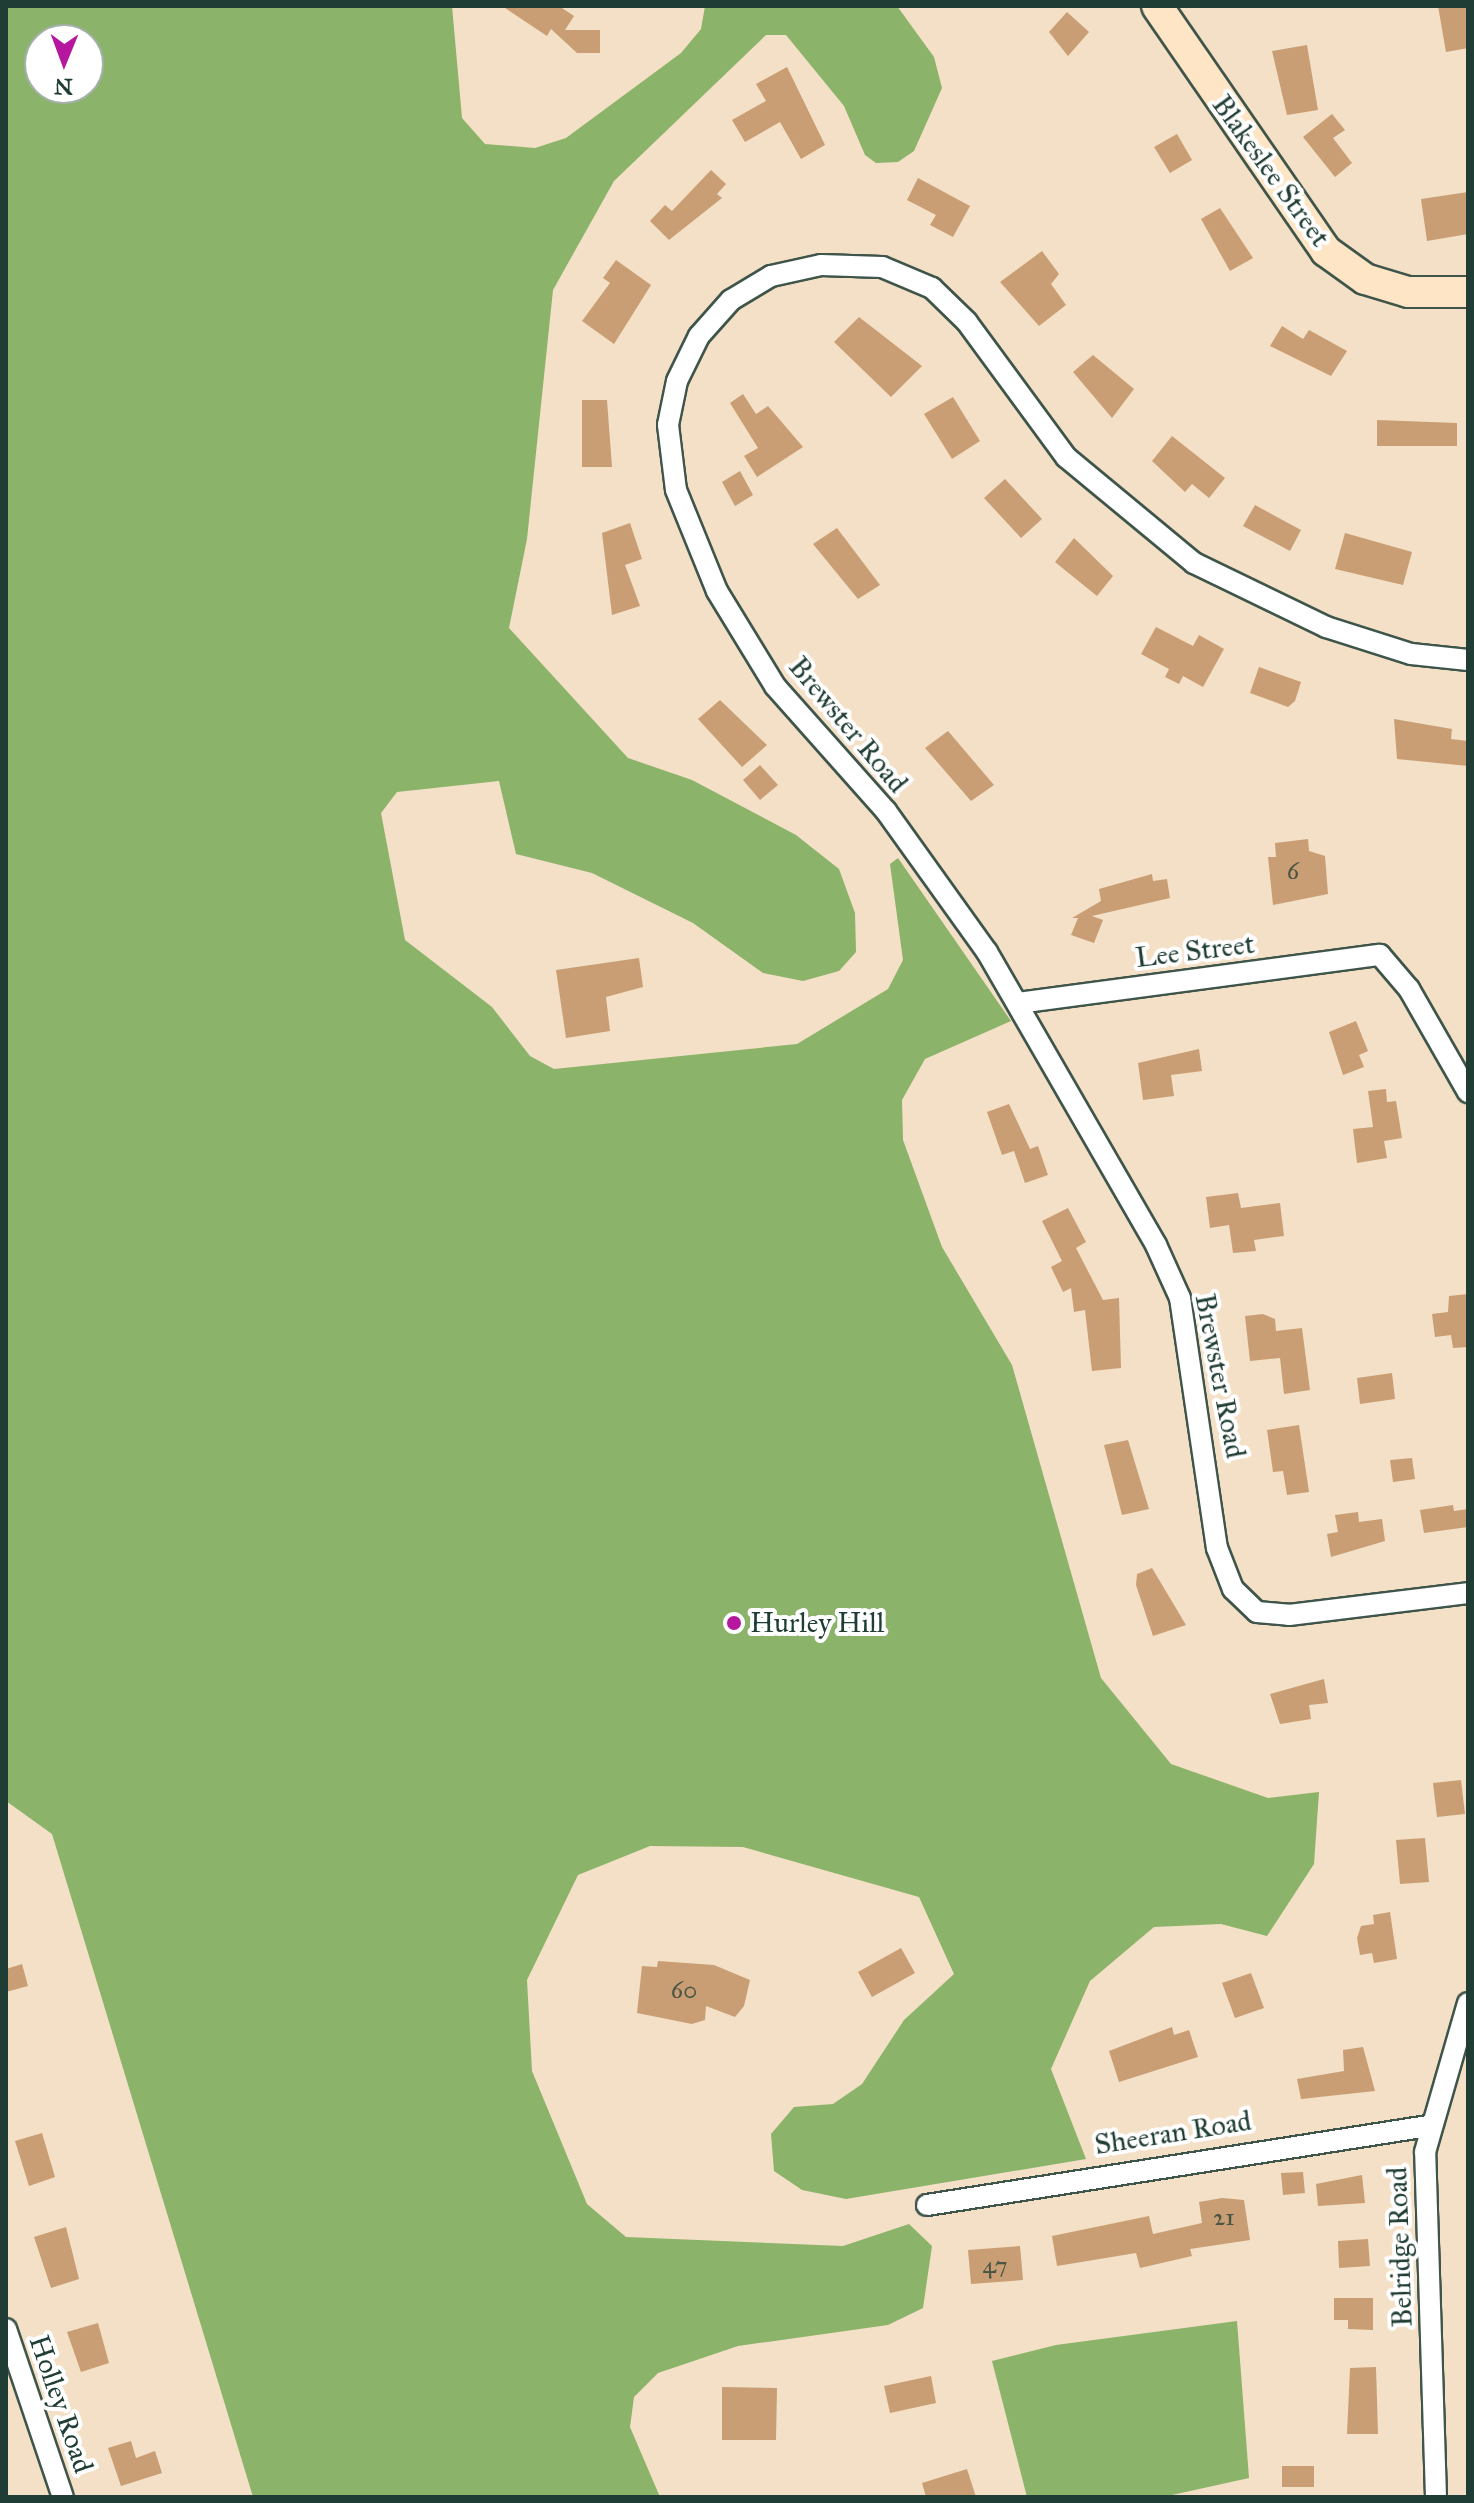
<!DOCTYPE html>
<html>
<head>
<meta charset="utf-8">
<style>
  body { margin:0 }
  #map { position:relative; width:1474px; height:2503px; overflow:hidden; background:#f3e0c6; font-family:"IM FELL Great Primer",serif }
  div>[style] { position:absolute }
  [style*='--x'] { left:calc(var(--x)*1px); top:calc(var(--y)*1px); width:calc(var(--w)*1px); rotate:calc(var(--a)*1deg) }
  .forest>* { inset:0; background:#8bb36a }
  .building>* { inset:0; background:#c99e74 }
  .roads { filter:drop-shadow(2px 0 #3f554a) drop-shadow(-2px 0 #3f554a) drop-shadow(0 2px #3f554a) drop-shadow(0 -2px #3f554a) }
  .street>* { height:20px; margin:-10px; padding:0 10px; transform-origin:10px; border-radius:10px; background:#fff }
  .secondary>* { height:30px; margin:-15px; padding:0 15px; transform-origin:15px; border-radius:15px; background:#fde5c5 }
  .dots>* { width:22px; height:22px; translate:-50% -50%; box-sizing:border-box; border:4px solid #fff; border-radius:50% }
  span { translate:-50% -50%; white-space:nowrap; text-align:center; line-height:1.15; -webkit-text-stroke:8px #fff; paint-order:stroke }
  .number-label { font-size:24px; color:#4a5544 }
  .number-label span { -webkit-text-stroke-width:0 }
  .street-label { font-size:28px; color:#1f3d34 }
  .poi-label { font-size:28px; color:#1f3d34 }
  .left { translate:0 -50%; text-align:left }
  .frame { position:absolute; inset:0; border:8px solid #1f3d34; pointer-events:none }
  .north { position:absolute; left:24px; top:24px; width:80px; height:80px; box-sizing:border-box; background:#fff; border:2px solid #a5b1ae; border-radius:50%; rotate:181deg; font-size:22px; font-weight:700; line-height:32px; text-align:center; color:#1f3d34 }
  .north::after { content:''; display:block; margin:auto; width:28px; height:36px; background:#b5179e; clip-path:polygon(50% 0,100% 100%,50% 72%,0 100%) }
</style>
</head>
<body>
<div id="map">
  <div class="forest">
    <div style="clip-path:polygon(evenodd,6px 6px,452px 6px,462px 118px,485px 144px,535px 148px,566px 138px,681px 53px,701px 29px,705px 6px,897px 6px,934px 57px,942px 88px,914px 151px,898px 162px,876px 163px,865px 155px,844px 106px,786px 35px,766px 35px,614px 181px,553px 290px,527px 539px,509px 628px,628px 758px,692px 780px,796px 835px,839px 869px,855px 913px,856px 952px,839px 971px,803px 981px,763px 973px,693px 923px,592px 873px,516px 854px,499px 781px,397px 792px,381px 813px,405px 940px,492px 1007px,530px 1056px,554px 1069px,797px 1044px,888px 989px,903px 960px,890px 864px,898px 858px,1011px 1021px,925px 1059px,902px 1100px,903px 1140px,942px 1247px,1012px 1365px,1101px 1678px,1171px 1764px,1268px 1798px,1319px 1792px,1314px 1864px,1267px 1936px,1221px 1924px,1154px 1927px,1090px 1981px,1051px 2069px,1086px 2159px,846px 2199px,802px 2190px,774px 2171px,771px 2134px,794px 2107px,833px 2104px,862px 2084px,904px 2020px,954px 1974px,919px 1897px,743px 1847px,650px 1846px,578px 1875px,527px 1980px,532px 2071px,587px 2204px,626px 2237px,843px 2246px,909px 2224px,932px 2246px,923px 2308px,888px 2325px,738px 2346px,658px 2373px,634px 2397px,630px 2427px,660px 2497px,253px 2497px,52px 1834px,6px 1801px,6px 6px,40px 40px,88px 40px,88px 88px,40px 88px,40px 40px)"></div>
    <div style="clip-path:polygon(1237px 2321px,1249px 2478px,1163px 2497px,1027px 2497px,992px 2361px,1056px 2345px)"></div>
  </div>
  <div class="building">
    <div style="clip-path:polygon(502px 6px,559px 6px,574px 16px,565px 30px,600px 30px,600px 53px,577px 53px,551px 29px,547px 36px)"></div>
    <div style="clip-path:polygon(1438px 6px,1468px 6px,1468px 48px,1446px 52px)"></div>
    <div style="clip-path:polygon(1067px 12px,1089px 32px,1068px 56px,1049px 32px)"></div>
    <div style="clip-path:polygon(1307px 45px,1318px 110px,1287px 115px,1272px 51px)"></div>
    <div style="clip-path:polygon(787px 67px,825px 145px,801px 159px,780px 122px,745px 142px,732px 120px,766px 101px,756px 84px)"></div>
    <div style="clip-path:polygon(1332px 114px,1345px 130px,1333px 138px,1352px 163px,1335px 177px,1303px 137px)"></div>
    <div style="clip-path:polygon(1177px 134px,1192px 160px,1170px 173px,1154px 147px)"></div>
    <div style="clip-path:polygon(711px 170px,726px 184px,717px 194px,722px 198px,669px 240px,650px 221px,665px 205px,672px 211px)"></div>
    <div style="clip-path:polygon(918px 178px,970px 206px,953px 237px,930px 225px,936px 215px,907px 200px)"></div>
    <div style="clip-path:polygon(1468px 192px,1468px 234px,1427px 241px,1421px 199px)"></div>
    <div style="clip-path:polygon(1220px 208px,1253px 258px,1230px 271px,1201px 219px)"></div>
    <div style="clip-path:polygon(1042px 251px,1059px 274px,1051px 284px,1066px 305px,1039px 326px,1000px 282px)"></div>
    <div style="clip-path:polygon(616px 260px,651px 285px,614px 344px,582px 321px,610px 283px,603px 278px)"></div>
    <div style="clip-path:polygon(859px 317px,922px 366px,891px 397px,834px 342px)"></div>
    <div style="clip-path:polygon(1282px 326px,1303px 339px,1309px 330px,1347px 351px,1331px 376px,1270px 346px)"></div>
    <div style="clip-path:polygon(1093px 355px,1134px 389px,1112px 418px,1073px 372px)"></div>
    <div style="clip-path:polygon(743px 394px,756px 414px,768px 406px,803px 447px,757px 477px,744px 456px,758px 448px,730px 403px)"></div>
    <div style="clip-path:polygon(953px 397px,980px 441px,952px 459px,924px 414px)"></div>
    <div style="clip-path:polygon(582px 400px,607px 400px,612px 467px,582px 467px)"></div>
    <div style="clip-path:polygon(1377px 420px,1457px 423px,1457px 446px,1377px 446px)"></div>
    <div style="clip-path:polygon(1172px 436px,1225px 478px,1209px 498px,1192px 484px,1185px 492px,1152px 461px)"></div>
    <div style="clip-path:polygon(740px 471px,753px 495px,735px 506px,722px 482px)"></div>
    <div style="clip-path:polygon(1005px 479px,1042px 519px,1021px 538px,984px 498px)"></div>
    <div style="clip-path:polygon(1255px 505px,1301px 530px,1290px 551px,1243px 526px)"></div>
    <div style="clip-path:polygon(630px 523px,642px 559px,625px 565px,640px 606px,612px 615px,602px 533px)"></div>
    <div style="clip-path:polygon(837px 528px,880px 585px,858px 599px,813px 544px)"></div>
    <div style="clip-path:polygon(1345px 533px,1412px 552px,1403px 585px,1335px 569px)"></div>
    <div style="clip-path:polygon(1074px 538px,1113px 576px,1097px 596px,1055px 562px)"></div>
    <div style="clip-path:polygon(1156px 627px,1193px 646px,1199px 635px,1224px 649px,1203px 687px,1183px 676px,1179px 684px,1165px 677px,1169px 669px,1141px 654px)"></div>
    <div style="clip-path:polygon(1259px 667px,1301px 682px,1295px 701px,1288px 707px,1250px 693px)"></div>
    <div style="clip-path:polygon(720px 700px,767px 745px,742px 767px,698px 719px)"></div>
    <div style="clip-path:polygon(1394px 719px,1452px 729px,1451px 739px,1468px 741px,1468px 766px,1397px 759px)"></div>
    <div style="clip-path:polygon(948px 731px,994px 785px,971px 801px,925px 748px)"></div>
    <div style="clip-path:polygon(760px 765px,778px 785px,760px 800px,743px 780px)"></div>
    <div style="clip-path:polygon(1308px 839px,1309px 851px,1325px 856px,1328px 894px,1273px 905px,1268px 857px,1276px 857px,1275px 843px)"></div>
    <div style="clip-path:polygon(1152px 874px,1153px 881px,1167px 879px,1170px 898px,1092px 916px,1103px 920px,1094px 943px,1071px 935px,1078px 918px,1072px 918px,1101px 901px,1099px 889px)"></div>
    <div style="clip-path:polygon(639px 958px,643px 987px,606px 997px,610px 1031px,566px 1038px,556px 970px)"></div>
    <div style="clip-path:polygon(1356px 1021px,1368px 1051px,1359px 1055px,1364px 1067px,1343px 1075px,1329px 1032px)"></div>
    <div style="clip-path:polygon(1199px 1049px,1202px 1071px,1171px 1075px,1174px 1096px,1143px 1100px,1138px 1063px)"></div>
    <div style="clip-path:polygon(1386px 1089px,1387px 1102px,1396px 1101px,1402px 1138px,1384px 1141px,1387px 1158px,1357px 1163px,1353px 1129px,1373px 1127px,1368px 1091px)"></div>
    <div style="clip-path:polygon(1009px 1104px,1030px 1149px,1038px 1146px,1048px 1175px,1025px 1183px,1014px 1151px,1002px 1155px,987px 1112px)"></div>
    <div style="clip-path:polygon(1238px 1193px,1241px 1208px,1280px 1203px,1284px 1236px,1254px 1240px,1256px 1251px,1233px 1253px,1229px 1225px,1210px 1228px,1206px 1197px)"></div>
    <div style="clip-path:polygon(1068px 1208px,1086px 1242px,1076px 1248px,1103px 1300px,1119px 1298px,1121px 1368px,1092px 1371px,1085px 1310px,1074px 1312px,1071px 1288px,1063px 1292px,1051px 1267px,1062px 1261px,1042px 1221px)"></div>
    <div style="clip-path:polygon(1468px 1294px,1468px 1347px,1453px 1348px,1451px 1335px,1435px 1337px,1432px 1314px,1448px 1312px,1449px 1296px)"></div>
    <div style="clip-path:polygon(1263px 1314px,1275px 1319px,1276px 1331px,1302px 1328px,1310px 1390px,1284px 1394px,1280px 1358px,1250px 1361px,1245px 1316px)"></div>
    <div style="clip-path:polygon(1392px 1373px,1395px 1399px,1360px 1404px,1357px 1378px)"></div>
    <div style="clip-path:polygon(1299px 1425px,1309px 1492px,1287px 1495px,1283px 1471px,1273px 1472px,1267px 1430px)"></div>
    <div style="clip-path:polygon(1128px 1440px,1149px 1509px,1122px 1515px,1104px 1445px)"></div>
    <div style="clip-path:polygon(1412px 1458px,1415px 1479px,1393px 1482px,1390px 1460px)"></div>
    <div style="clip-path:polygon(1453px 1505px,1454px 1511px,1468px 1509px,1468px 1527px,1424px 1533px,1420px 1510px)"></div>
    <div style="clip-path:polygon(1358px 1512px,1359px 1522px,1382px 1519px,1385px 1541px,1331px 1557px,1327px 1534px,1338px 1532px,1335px 1515px)"></div>
    <div style="clip-path:polygon(1152px 1568px,1186px 1625px,1153px 1636px,1136px 1585px,1137px 1574px)"></div>
    <div style="clip-path:polygon(1324px 1679px,1328px 1703px,1309px 1705px,1311px 1719px,1280px 1724px,1270px 1694px)"></div>
    <div style="clip-path:polygon(1461px 1780px,1465px 1814px,1437px 1817px,1433px 1783px)"></div>
    <div style="clip-path:polygon(1425px 1838px,1429px 1882px,1400px 1884px,1396px 1840px)"></div>
    <div style="clip-path:polygon(1390px 1912px,1397px 1959px,1374px 1963px,1372px 1953px,1360px 1955px,1357px 1938px,1361px 1926px,1374px 1924px,1373px 1915px)"></div>
    <div style="clip-path:polygon(901px 1948px,915px 1973px,872px 1997px,858px 1972px)"></div>
    <div style="clip-path:polygon(658px 1961px,714px 1965px,750px 1980px,744px 2006px,735px 2017px,706px 2006px,705px 2020px,692px 2024px,637px 2013px,642px 1966px,657px 1967px)"></div>
    <div style="clip-path:polygon(22px 1964px,28px 1986px,6px 1992px,6px 1969px)"></div>
    <div style="clip-path:polygon(1251px 1973px,1264px 2008px,1235px 2018px,1222px 1983px)"></div>
    <div style="clip-path:polygon(1172px 2027px,1174px 2035px,1189px 2030px,1198px 2057px,1119px 2082px,1109px 2051px)"></div>
    <div style="clip-path:polygon(1363px 2047px,1375px 2091px,1301px 2099px,1297px 2079px,1344px 2071px,1343px 2050px)"></div>
    <div style="clip-path:polygon(42px 2133px,55px 2177px,29px 2186px,15px 2141px)"></div>
    <div style="clip-path:polygon(1303px 2172px,1305px 2193px,1283px 2195px,1281px 2173px)"></div>
    <div style="clip-path:polygon(1362px 2175px,1365px 2203px,1318px 2206px,1316px 2184px)"></div>
    <div style="clip-path:polygon(1222px 2198px,1244px 2200px,1250px 2240px,1190px 2249px,1192px 2256px,1140px 2268px,1136px 2253px,1057px 2266px,1052px 2236px,1149px 2216px,1153px 2234px,1202px 2223px,1199px 2202px)"></div>
    <div style="clip-path:polygon(66px 2227px,79px 2279px,51px 2288px,34px 2237px)"></div>
    <div style="clip-path:polygon(1368px 2239px,1370px 2266px,1339px 2268px,1338px 2241px)"></div>
    <div style="clip-path:polygon(1020px 2246px,1023px 2280px,971px 2284px,968px 2250px)"></div>
    <div style="clip-path:polygon(1334px 2298px,1373px 2298px,1373px 2330px,1348px 2329px,1348px 2320px,1334px 2320px)"></div>
    <div style="clip-path:polygon(98px 2323px,109px 2363px,81px 2372px,67px 2332px)"></div>
    <div style="clip-path:polygon(1376px 2367px,1378px 2434px,1347px 2434px,1350px 2368px)"></div>
    <div style="clip-path:polygon(931px 2376px,936px 2403px,890px 2413px,884px 2386px)"></div>
    <div style="clip-path:polygon(722px 2387px,777px 2388px,776px 2440px,722px 2440px)"></div>
    <div style="clip-path:polygon(131px 2441px,136px 2458px,155px 2451px,162px 2473px,121px 2486px,108px 2448px)"></div>
    <div style="clip-path:polygon(1282px 2466px,1314px 2466px,1314px 2487px,1282px 2487px)"></div>
    <div style="clip-path:polygon(967px 2469px,976px 2497px,926px 2497px,922px 2483px)"></div>
  </div>
  <div class="roads">
    <div class="street">
      <div style="--x:1468;--y:660;--w:57;--a:-174"></div>
      <div style="--x:1411;--y:654;--w:89;--a:-162.4"></div>
      <div style="--x:1326;--y:627;--w:147;--a:-154.1"></div>
      <div style="--x:1194;--y:563;--w:166;--a:-140.4"></div>
      <div style="--x:1066;--y:457;--w:167;--a:-126.3"></div>
      <div style="--x:967;--y:322;--w:49;--a:-135.8"></div>
      <div style="--x:932;--y:288;--w:54;--a:-157.2"></div>
      <div style="--x:882;--y:267;--w:61;--a:-178.1"></div>
      <div style="--x:821;--y:265;--w:51;--a:167.6"></div>
      <div style="--x:771;--y:276;--w:47;--a:149"></div>
      <div style="--x:731;--y:300;--w:48;--a:131.6"></div>
      <div style="--x:699;--y:336;--w:50;--a:116.1"></div>
      <div style="--x:677;--y:381;--w:45;--a:101.6"></div>
      <div style="--x:668;--y:425;--w:65;--a:83"></div>
      <div style="--x:676;--y:490;--w:109;--a:67.9"></div>
      <div style="--x:717;--y:591;--w:111;--a:58.6"></div>
      <div style="--x:775;--y:686;--w:167;--a:48.4"></div>
      <div style="--x:886;--y:811;--w:173;--a:54.4"></div>
      <div style="--x:987;--y:952;--w:338;--a:60"></div>
      <div style="--x:1156;--y:1245;--w:58;--a:65.6"></div>
      <div style="--x:1180;--y:1298;--w:253;--a:81.6"></div>
      <div style="--x:1217;--y:1548;--w:44;--a:68.7"></div>
      <div style="--x:1233;--y:1589;--w:33;--a:44"></div>
      <div style="--x:1257;--y:1612;--w:32;--a:5"></div>
      <div style="--x:1289;--y:1615;--w:180;--a:-7"></div>
      <div style="--x:1018;--y:1003;--w:365;--a:-7.6"></div>
      <div style="--x:1380;--y:955;--w:45;--a:49.5"></div>
      <div style="--x:1409;--y:989;--w:119;--a:60.2"></div>
      <div style="--x:927;--y:2205;--w:507;--a:-8.96"></div>
      <div style="--x:6;--y:2329;--w:177;--a:71.3"></div>
      <div style="--x:1436;--y:2497;--w:345;--a:-91.8"></div>
      <div style="--x:1425;--y:2152;--w:155;--a:-73.9"></div>
    </div>
    <div class="secondary">
      <div style="--x:1157;--y:6;--w:298;--a:55.4"></div>
      <div style="--x:1326;--y:251;--w:48;--a:35.7"></div>
      <div style="--x:1365;--y:279;--w:45;--a:16.8"></div>
      <div style="--x:1408;--y:292;--w:60;--a:0"></div>
    </div>
  </div>
  <div class="dots">
    <div style="left:734px;top:1623px;background:#b5179e"></div>
  </div>
  <div class="number-label">
    <span style="left:1293px;top:872px">6</span>
    <span style="left:684px;top:1991px">60</span>
    <span style="left:1224px;top:2218px">21</span>
    <span style="left:995px;top:2266px">47</span>
  </div>
  <div class="street-label">
    <span style="left:1271px;top:171px;rotate:54deg">Blakeslee Street</span>
    <span style="left:848px;top:725px;rotate:50deg">Brewster Road</span>
    <span style="left:1195px;top:951px;rotate:-7deg">Lee Street</span>
    <span style="left:1220px;top:1376px;rotate:79deg">Brewster Road</span>
    <span style="left:1173px;top:2133px;rotate:-9deg">Sheeran Road</span>
    <span style="left:1400px;top:2247px;rotate:-92deg">Belridge Road</span>
    <span style="left:61px;top:2404px;rotate:71deg">Holley Road</span>
  </div>
  <div class="poi-label">
    <span class="left" style="left:750px;top:1623px">Hurley Hill</span>
  </div>
  <div class="frame"></div>
  <div class="north">N</div>
</div>
</body>
</html>
